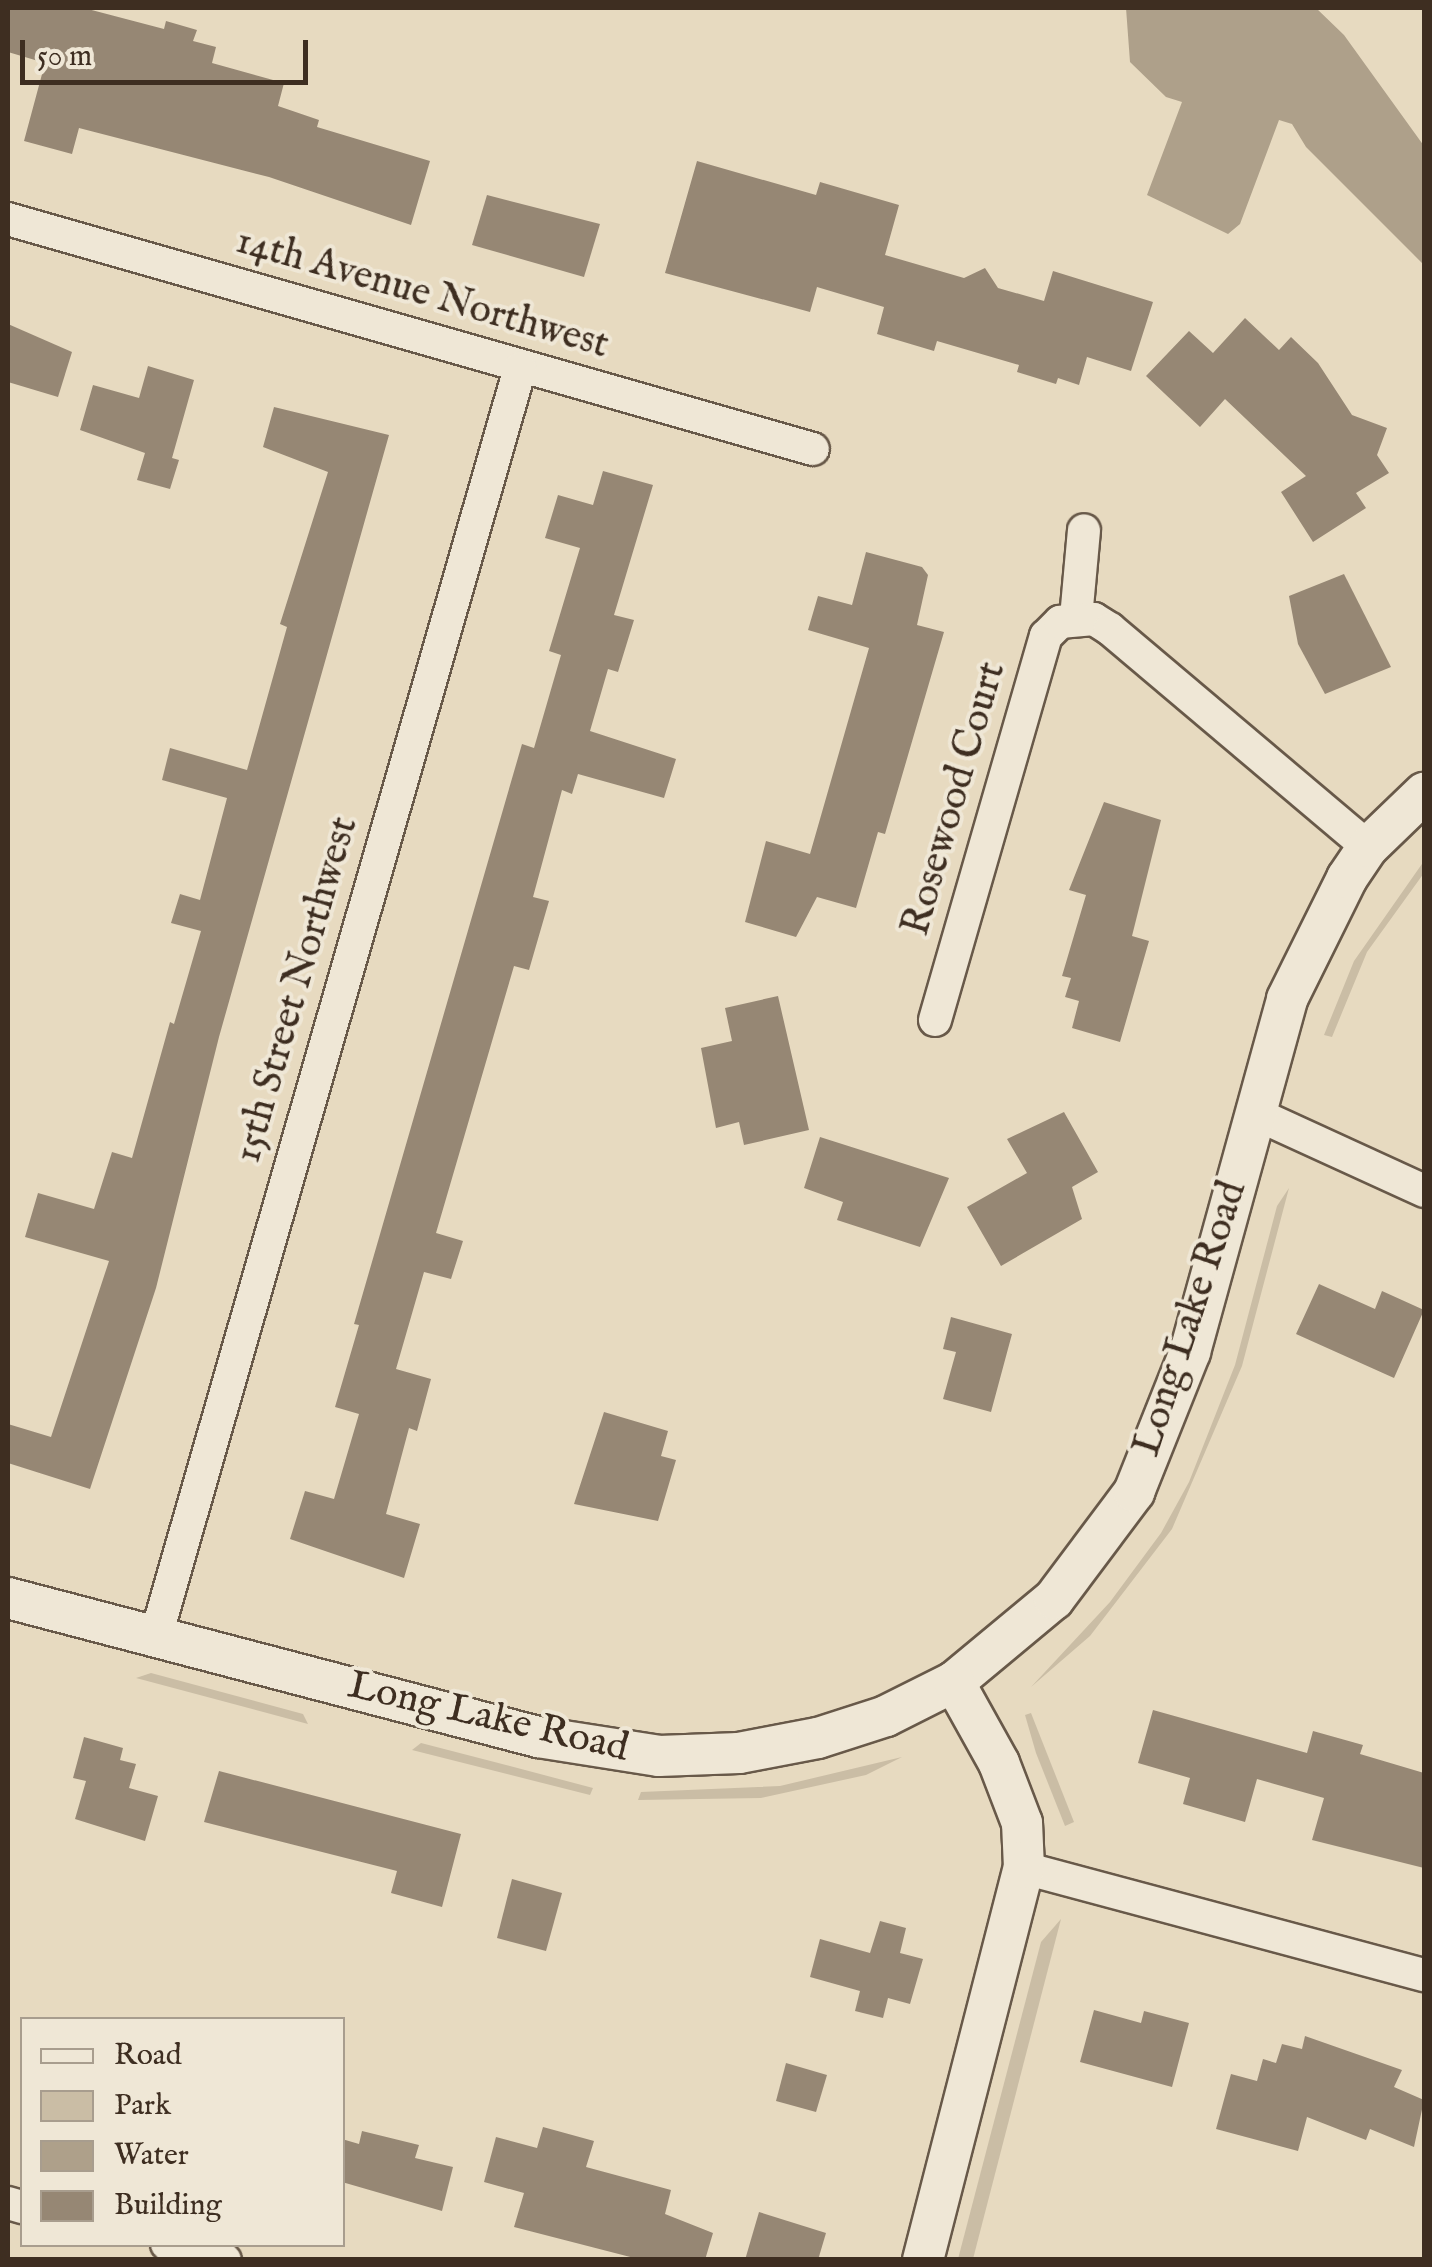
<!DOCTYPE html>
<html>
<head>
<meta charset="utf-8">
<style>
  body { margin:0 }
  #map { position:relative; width:1432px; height:2267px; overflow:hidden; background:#e7dac0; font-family:"IM FELL English",serif }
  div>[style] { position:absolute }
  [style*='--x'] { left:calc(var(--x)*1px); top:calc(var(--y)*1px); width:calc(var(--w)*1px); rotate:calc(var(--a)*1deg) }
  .green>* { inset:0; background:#cabda5 }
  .water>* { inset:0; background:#aea08a }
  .building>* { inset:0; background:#968774 }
  .roads { filter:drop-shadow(2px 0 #685949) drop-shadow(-2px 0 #685949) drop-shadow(0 2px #685949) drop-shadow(0 -2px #685949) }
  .minor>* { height:32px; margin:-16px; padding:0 16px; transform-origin:16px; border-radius:16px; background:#efe7d6 }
  .tertiary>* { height:40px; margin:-20px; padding:0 20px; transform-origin:20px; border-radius:20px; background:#efe7d6 }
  span { translate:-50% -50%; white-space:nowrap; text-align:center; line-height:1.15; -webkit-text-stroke:8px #efe7d6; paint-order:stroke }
  .street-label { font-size:40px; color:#3e2e21 }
  .frame { position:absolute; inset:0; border:10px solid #3e2e21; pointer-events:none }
  .legend { position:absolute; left:20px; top:2017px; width:325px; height:230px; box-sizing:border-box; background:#efe7d6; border:2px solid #a89d8e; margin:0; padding:12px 18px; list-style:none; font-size:30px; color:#3e2e21 }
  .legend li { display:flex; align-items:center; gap:20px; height:50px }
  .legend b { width:50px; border:2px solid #a89d8e }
  .scale { position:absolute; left:20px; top:40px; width:288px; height:45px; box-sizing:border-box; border:5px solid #3e2e21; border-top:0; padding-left:12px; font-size:30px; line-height:35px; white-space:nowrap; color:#3e2e21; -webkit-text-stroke:8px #efe7d6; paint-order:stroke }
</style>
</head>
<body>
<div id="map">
  <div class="green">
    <div style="clip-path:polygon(1424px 861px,1424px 873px,1367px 952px,1332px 1037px,1324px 1035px,1354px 961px)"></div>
    <div style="clip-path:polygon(1289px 1188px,1242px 1366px,1172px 1529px,1090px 1636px,1031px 1687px,1110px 1602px,1161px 1533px,1189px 1482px,1235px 1365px,1277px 1206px)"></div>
    <div style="clip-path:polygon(151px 1673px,303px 1714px,308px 1724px,136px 1678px)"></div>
    <div style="clip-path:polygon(1031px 1713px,1074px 1822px,1065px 1826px,1036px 1753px,1025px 1715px)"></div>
    <div style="clip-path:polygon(421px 1743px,506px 1765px,593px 1788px,590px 1795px,412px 1750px)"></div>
    <div style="clip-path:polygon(902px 1757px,866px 1775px,761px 1798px,638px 1800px,641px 1792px,780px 1786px)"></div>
    <div style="clip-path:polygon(1061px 1919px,973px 2259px,958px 2259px,1041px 1942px)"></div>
  </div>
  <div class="water">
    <div style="clip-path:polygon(1126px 8px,1316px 8px,1344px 35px,1424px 146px,1424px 265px,1306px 147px,1292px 124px,1279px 120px,1240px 224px,1228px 234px,1147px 195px,1182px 102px,1166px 97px,1130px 62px)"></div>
  </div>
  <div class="building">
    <div style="clip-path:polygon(8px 8px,84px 8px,164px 29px,166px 21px,197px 30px,193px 41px,216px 47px,212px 63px,284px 83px,278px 106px,319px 120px,317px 127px,430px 161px,411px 225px,269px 177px,79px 128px,72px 154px,24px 141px,45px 63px,8px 52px)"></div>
    <div style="clip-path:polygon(697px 161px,816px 195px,820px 182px,899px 205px,885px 255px,964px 278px,985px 268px,998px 288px,1044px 301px,1053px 271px,1153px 302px,1131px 371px,1087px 357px,1079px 385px,1058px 378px,1056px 384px,1017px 372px,1019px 365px,937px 341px,934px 351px,877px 334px,884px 307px,817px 287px,810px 312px,665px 273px)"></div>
    <div style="clip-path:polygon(487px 195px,600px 224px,584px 277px,472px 245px)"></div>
    <div style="clip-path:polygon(1245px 318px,1279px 350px,1291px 337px,1318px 363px,1352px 415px,1387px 428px,1377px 455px,1389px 473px,1356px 493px,1366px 508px,1313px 542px,1281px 492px,1306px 476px,1225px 399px,1200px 427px,1146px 376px,1189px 331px,1213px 353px)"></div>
    <div style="clip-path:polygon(8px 324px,72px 352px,58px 397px,8px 382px)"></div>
    <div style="clip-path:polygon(148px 366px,194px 380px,172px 458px,179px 460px,170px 489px,137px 480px,145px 453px,80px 430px,93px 385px,139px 398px)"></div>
    <div style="clip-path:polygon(274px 407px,389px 435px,219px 1037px,156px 1288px,90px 1489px,8px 1463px,8px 1424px,51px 1437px,109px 1261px,25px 1237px,38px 1193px,94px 1209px,112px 1152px,132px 1158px,170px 1022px,174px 1024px,201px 931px,171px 923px,180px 894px,200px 900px,227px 798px,162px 780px,170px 748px,247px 770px,287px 627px,280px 624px,328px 472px,263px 447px)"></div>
    <div style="clip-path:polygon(603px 471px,653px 485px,614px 615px,634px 620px,618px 672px,608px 669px,590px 731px,676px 759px,664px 798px,578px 774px,572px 794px,562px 790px,533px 897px,549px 901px,529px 970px,514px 966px,436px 1233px,463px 1241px,451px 1279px,424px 1272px,396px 1369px,431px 1379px,417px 1431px,409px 1428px,386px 1514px,420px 1524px,404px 1578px,290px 1539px,305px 1491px,334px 1499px,359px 1414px,335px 1407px,359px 1325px,354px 1324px,522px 744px,534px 748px,561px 655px,549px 651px,580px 548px,545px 538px,558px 495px,593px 505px)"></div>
    <div style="clip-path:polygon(866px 552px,922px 567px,928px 575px,917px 625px,944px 632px,885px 834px,878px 832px,856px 908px,817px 897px,796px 937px,745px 922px,766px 841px,810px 854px,869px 648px,808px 630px,818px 596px,852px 605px)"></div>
    <div style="clip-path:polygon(1344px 574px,1391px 667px,1325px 694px,1298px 644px,1289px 596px)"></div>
    <div style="clip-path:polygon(1104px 802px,1161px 820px,1132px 936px,1149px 941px,1120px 1042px,1072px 1028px,1079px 1001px,1065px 997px,1071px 978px,1062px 976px,1086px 895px,1069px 890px)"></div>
    <div style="clip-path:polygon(778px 996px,809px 1130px,744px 1145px,739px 1122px,716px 1128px,701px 1048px,732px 1041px,725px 1008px)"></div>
    <div style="clip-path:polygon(1064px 1112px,1098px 1172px,1072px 1187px,1082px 1219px,1001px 1266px,967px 1207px,1027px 1173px,1007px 1139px)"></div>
    <div style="clip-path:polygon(820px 1137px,949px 1178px,920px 1247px,837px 1220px,843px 1202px,804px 1188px)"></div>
    <div style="clip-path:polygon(1319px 1284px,1375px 1309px,1382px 1291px,1424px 1310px,1394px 1378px,1296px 1334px)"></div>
    <div style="clip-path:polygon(951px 1317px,1012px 1334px,991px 1412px,943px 1399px,956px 1352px,943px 1349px)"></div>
    <div style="clip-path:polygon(604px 1412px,668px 1431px,661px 1456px,676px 1460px,658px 1521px,574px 1504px)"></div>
    <div style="clip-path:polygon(1153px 1710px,1307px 1753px,1313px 1731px,1363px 1745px,1360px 1754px,1424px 1773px,1424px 1868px,1312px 1840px,1324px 1798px,1257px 1779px,1245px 1822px,1183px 1804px,1190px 1778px,1138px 1763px)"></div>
    <div style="clip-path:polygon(84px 1737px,123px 1748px,120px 1760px,136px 1764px,129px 1788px,158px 1796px,145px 1841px,75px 1819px,86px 1781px,73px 1778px)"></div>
    <div style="clip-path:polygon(219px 1771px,461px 1834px,442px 1907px,391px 1893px,397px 1871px,204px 1822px)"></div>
    <div style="clip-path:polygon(512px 1879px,562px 1893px,546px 1951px,497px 1938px)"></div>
    <div style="clip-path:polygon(880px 1921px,906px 1928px,900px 1953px,923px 1959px,910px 2004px,888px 1998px,883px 2018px,855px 2011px,860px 1991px,810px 1977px,820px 1939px,870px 1953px)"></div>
    <div style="clip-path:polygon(1094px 2010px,1141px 2023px,1144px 2011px,1189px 2023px,1172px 2087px,1080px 2062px)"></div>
    <div style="clip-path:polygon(1305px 2036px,1402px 2070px,1394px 2087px,1424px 2100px,1414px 2147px,1370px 2129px,1366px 2140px,1307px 2117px,1298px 2151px,1216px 2129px,1231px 2074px,1257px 2081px,1263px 2059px,1276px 2063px,1282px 2044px,1302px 2049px)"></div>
    <div style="clip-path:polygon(786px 2063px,827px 2075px,816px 2112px,776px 2101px)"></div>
    <div style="clip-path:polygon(543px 2127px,594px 2141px,586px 2167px,671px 2190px,665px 2214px,713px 2233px,705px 2260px,642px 2260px,514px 2227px,524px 2193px,484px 2182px,496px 2137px,537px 2148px)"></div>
    <div style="clip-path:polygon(362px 2131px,419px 2145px,415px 2158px,453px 2167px,442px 2211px,342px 2182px,342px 2139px,359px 2144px)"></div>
    <div style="clip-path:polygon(759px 2212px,826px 2233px,818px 2260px,745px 2260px)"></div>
  </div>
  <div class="roads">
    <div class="minor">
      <div style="--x:8;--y:219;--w:837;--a:15.95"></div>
      <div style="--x:1076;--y:618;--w:88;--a:-84.8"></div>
      <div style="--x:935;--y:1020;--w:400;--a:-73.9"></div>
      <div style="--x:1046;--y:636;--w:20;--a:-45"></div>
      <div style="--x:1060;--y:622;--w:34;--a:-5"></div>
      <div style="--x:1094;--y:619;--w:19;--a:32"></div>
      <div style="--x:1110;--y:629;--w:338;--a:40.2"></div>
      <div style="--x:1254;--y:1113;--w:187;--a:24.6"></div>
      <div style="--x:156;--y:1636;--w:1319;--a:-73.98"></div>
      <div style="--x:1024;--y:1868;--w:414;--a:15"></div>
      <div style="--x:8;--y:2203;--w:15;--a:16"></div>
      <div style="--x:167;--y:2244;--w:60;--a:15.4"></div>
    </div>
    <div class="tertiary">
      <div style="--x:8;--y:1598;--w:548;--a:14.7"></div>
      <div style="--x:538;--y:1737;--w:122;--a:8.9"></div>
      <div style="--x:659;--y:1756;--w:80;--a:-2.1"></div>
      <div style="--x:739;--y:1753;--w:80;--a:-10.8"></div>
      <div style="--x:818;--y:1738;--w:71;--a:-17.9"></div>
      <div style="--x:886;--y:1716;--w:76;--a:-26.6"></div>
      <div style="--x:954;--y:1682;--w:130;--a:-39.7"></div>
      <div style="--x:1054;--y:1599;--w:134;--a:-53.2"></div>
      <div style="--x:1134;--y:1492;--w:151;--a:-68.2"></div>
      <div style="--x:1190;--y:1352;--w:366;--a:-74.6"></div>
      <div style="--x:1287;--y:999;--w:135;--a:-63.6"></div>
      <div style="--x:1347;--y:878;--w:37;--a:-56"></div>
      <div style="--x:1368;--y:847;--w:78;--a:-44"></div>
      <div style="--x:923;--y:2260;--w:405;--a:-75.6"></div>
      <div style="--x:1024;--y:1868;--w:45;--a:-92.5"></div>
      <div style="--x:1022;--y:1823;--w:64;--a:-111"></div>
      <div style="--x:999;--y:1763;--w:93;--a:-119.1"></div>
    </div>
  </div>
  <div class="street-label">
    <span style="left:422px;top:294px;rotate:16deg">14th Avenue Northwest</span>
    <span style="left:955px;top:799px;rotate:-74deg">Rosewood Court</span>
    <span style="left:297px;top:990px;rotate:-74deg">15th Street Northwest</span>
    <span style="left:1191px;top:1319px;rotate:-72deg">Long Lake Road</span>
    <span style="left:488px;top:1718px;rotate:13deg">Long Lake Road</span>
  </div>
  <div class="frame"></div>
  <ul class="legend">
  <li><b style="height:12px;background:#efe7d6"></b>Road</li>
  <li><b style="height:28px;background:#cabda5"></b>Park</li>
  <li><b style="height:28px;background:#aea08a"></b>Water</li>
  <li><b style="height:28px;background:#968774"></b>Building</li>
  </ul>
  <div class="scale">50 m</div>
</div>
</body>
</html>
